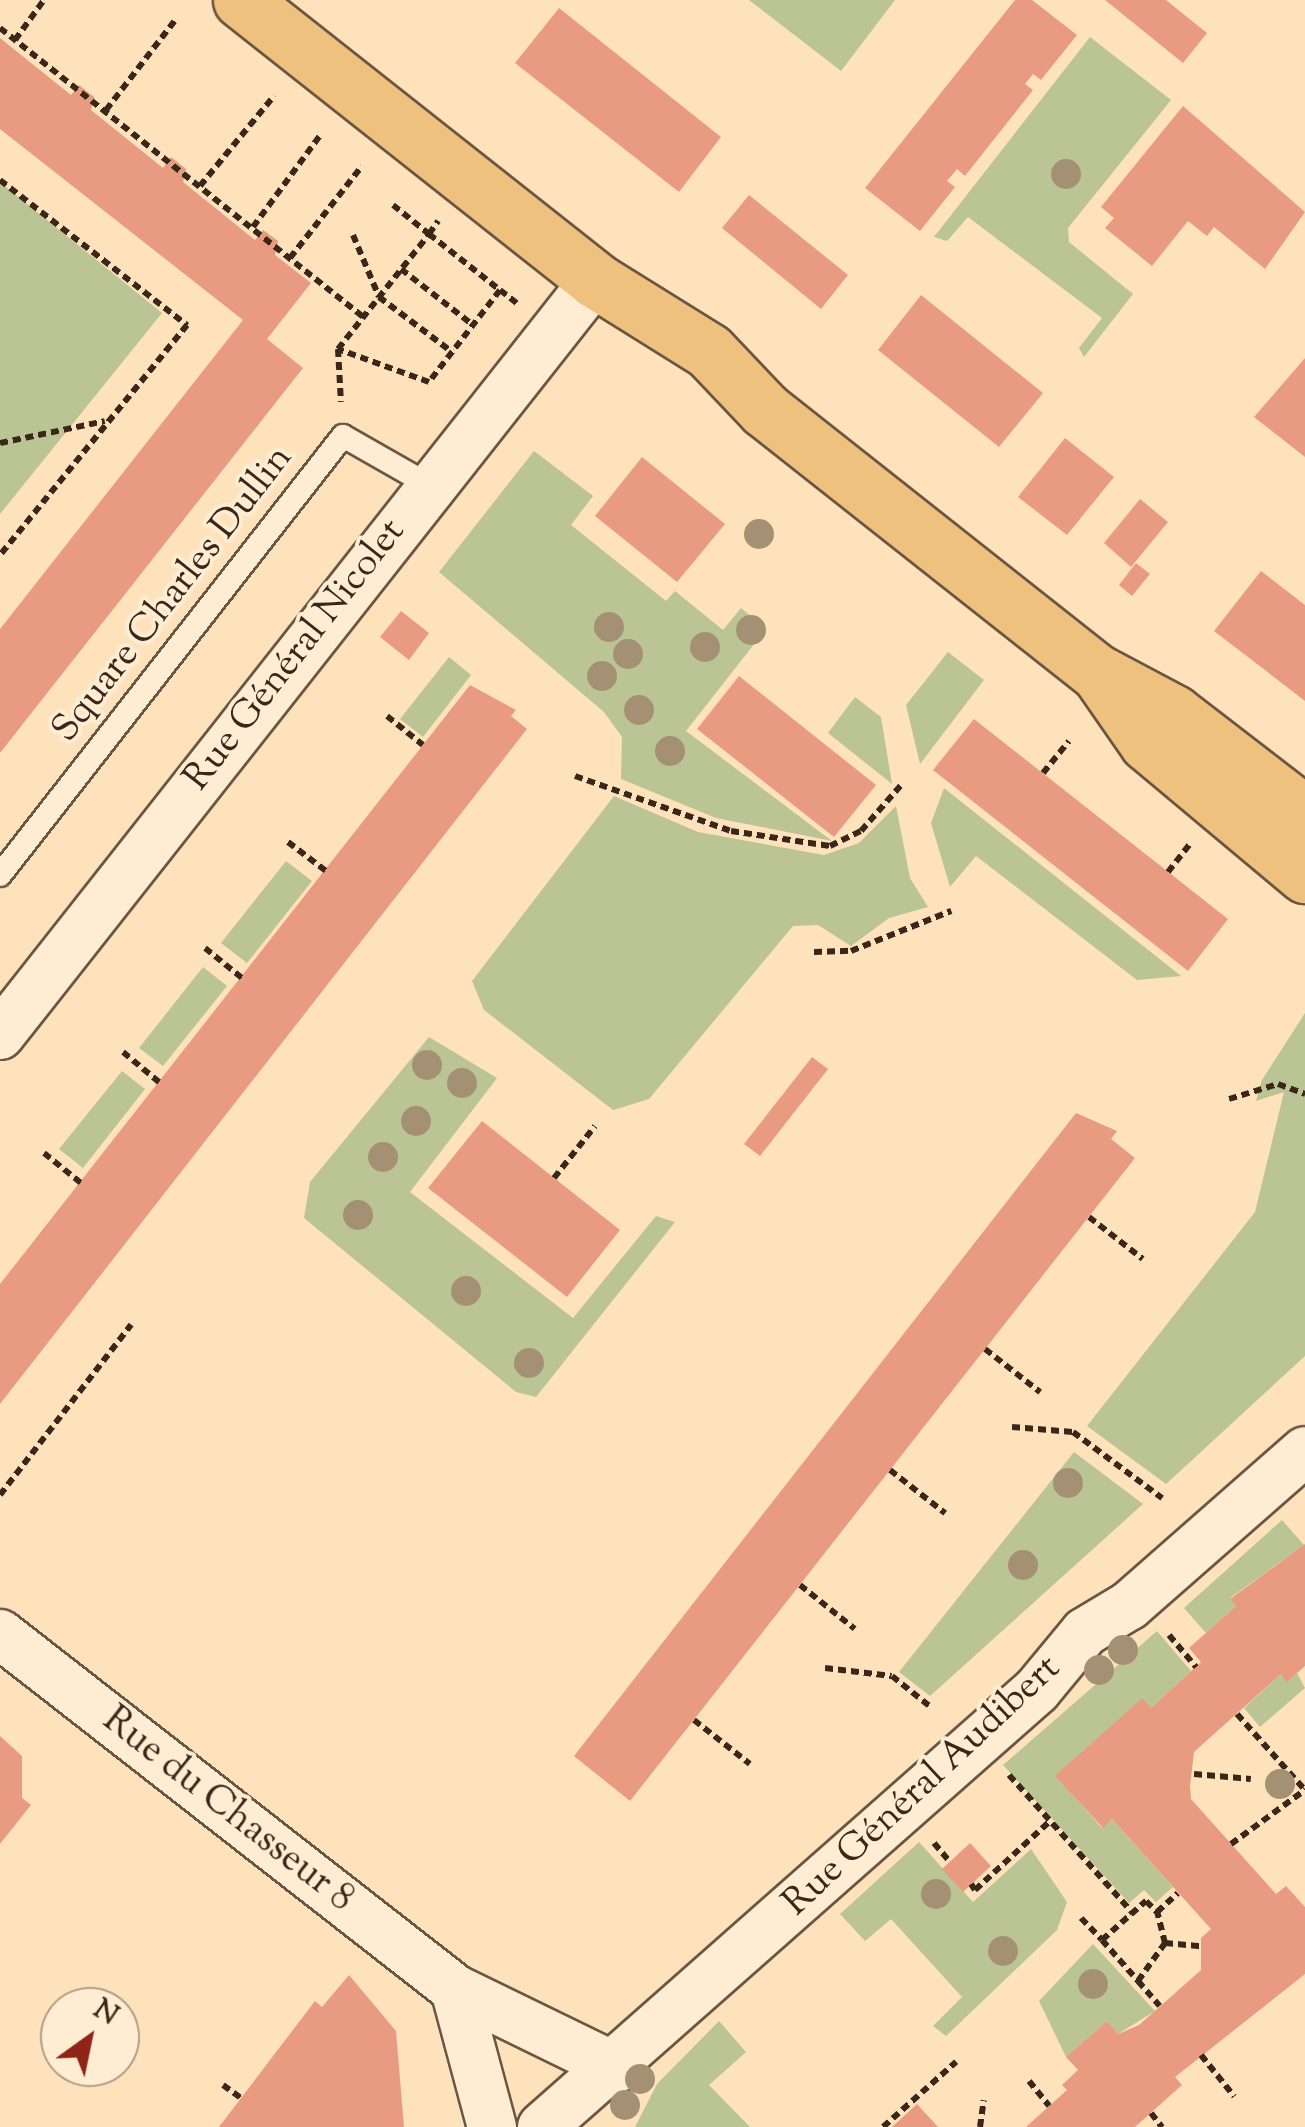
<!DOCTYPE html>
<html>
<head>
<meta charset="utf-8">
<style>
  body { margin:0 }
  #map { position:relative; width:1305px; height:2127px; overflow:hidden; background:#fee2bb; font-family:"Sorts Mill Goudy",serif }
  div>[style] { position:absolute }
  [style*='--x'] { left:calc(var(--x)*1px); top:calc(var(--y)*1px); width:calc(var(--w)*1px); rotate:calc(var(--a)*1deg) }
  .green>* { inset:0; background:#bac495 }
  .building>* { inset:0; background:#e99b82 }
  .path>* { height:6px; margin-top:-3px; transform-origin:0; background:repeating-linear-gradient(90deg,#3a271a 0 8px,transparent 0 13px) }
  .roads { filter:drop-shadow(2px 0 #6b5642) drop-shadow(-2px 0 #6b5642) drop-shadow(0 2px #6b5642) drop-shadow(0 -2px #6b5642) }
  .service>* { height:22px; margin:-11px; padding:0 11px; transform-origin:11px; border-radius:11px; background:#feecd3 }
  .minor>* { height:48px; margin:-24px; padding:0 24px; transform-origin:24px; border-radius:24px; background:#feecd3 }
  .primary>* { height:55px; margin:-27.5px; padding:0 27.5px; transform-origin:27.5px; border-radius:27.5px; background:#efc17e }
  .trees>* { width:30px; height:30px; margin:-15px; border-radius:50%; background:#a49174 }
  span { translate:-50% -50%; white-space:nowrap; text-align:center; line-height:1.15; -webkit-text-stroke:8px #feecd3; paint-order:stroke }
  .street-label { font-size:38px; color:#3a271a }
  .north { position:absolute; left:40px; top:1987px; width:100px; height:100px; box-sizing:border-box; background:#feecd3; border:2px solid #b09d89; border-radius:50%; rotate:33deg; font-size:28px; font-weight:700; line-height:40px; text-align:center; color:#3a271a }
  .north::after { content:''; display:block; margin:auto; width:35px; height:45px; background:#8f2418; clip-path:polygon(50% 0,100% 100%,50% 72%,0 100%) }
</style>
</head>
<body>
<div id="map">
  <div class="green">
    <div style="clip-path:polygon(749px 0,895px 0,841px 71px)"></div>
    <div style="clip-path:polygon(1090px 37px,1171px 100px,1068px 228px,1069px 242px,1133px 294px,1084px 357px,1079px 348px,1102px 318px,968px 217px,947px 241px,934px 237px)"></div>
    <div style="clip-path:polygon(0 182px,162px 313px,0 514px)"></div>
    <div style="clip-path:polygon(534px 451px,593px 496px,571px 525px,666px 601px,675px 591px,723px 630px,741px 608px,766px 629px,686px 731px,832px 841px,716px 818px,621px 779px,622px 737px,604px 712px,439px 572px)"></div>
    <div style="clip-path:polygon(948px 652px,984px 680px,920px 764px,906px 705px)"></div>
    <div style="clip-path:polygon(449px 657px,471px 675px,423px 737px,400px 719px)"></div>
    <div style="clip-path:polygon(855px 697px,881px 717px,892px 784px,828px 733px)"></div>
    <div style="clip-path:polygon(944px 788px,1181px 976px,1137px 980px,976px 856px,950px 887px,931px 823px)"></div>
    <div style="clip-path:polygon(614px 796px,698px 832px,824px 855px,859px 843px,896px 806px,910px 878px,928px 907px,889px 918px,851px 946px,818px 925px,793px 926px,649px 1099px,613px 1110px,484px 1010px,472px 981px)"></div>
    <div style="clip-path:polygon(286px 861px,312px 881px,247px 963px,221px 943px)"></div>
    <div style="clip-path:polygon(203px 967px,227px 986px,163px 1066px,139px 1048px)"></div>
    <div style="clip-path:polygon(1305px 1013px,1305px 1356px,1166px 1484px,1087px 1426px,1255px 1212px,1284px 1092px,1256px 1101px,1262px 1080px)"></div>
    <div style="clip-path:polygon(429px 1037px,497px 1078px,410px 1192px,573px 1318px,656px 1216px,675px 1222px,536px 1397px,516px 1392px,304px 1218px,310px 1182px)"></div>
    <div style="clip-path:polygon(122px 1071px,145px 1089px,83px 1168px,59px 1149px)"></div>
    <div style="clip-path:polygon(1074px 1452px,1143px 1504px,930px 1696px,899px 1672px)"></div>
    <div style="clip-path:polygon(1282px 1520px,1304px 1545px,1230px 1598px,1236px 1606px,1206px 1633px,1184px 1608px)"></div>
    <div style="clip-path:polygon(1157px 1631px,1191px 1671px,1151px 1708px,1141px 1699px,1056px 1776px,1102px 1828px,1112px 1819px,1173px 1887px,1156px 1902px,1144px 1890px,1129px 1903px,1003px 1765px)"></div>
    <div style="clip-path:polygon(1297px 1673px,1305px 1688px,1260px 1727px,1244px 1708px,1281px 1674px,1288px 1681px)"></div>
    <div style="clip-path:polygon(919px 1842px,973px 1902px,1031px 1849px,1067px 1902px,1057px 1930px,946px 2036px,933px 2026px,962px 1997px,891px 1919px,865px 1941px,840px 1914px)"></div>
    <div style="clip-path:polygon(1093px 1944px,1155px 2011px,1118px 2034px,1107px 2021px,1066px 2057px,1039px 2001px)"></div>
    <div style="clip-path:polygon(719px 2021px,746px 2052px,709px 2085px,750px 2127px,635px 2127px,657px 2084px)"></div>
  </div>
  <div class="building">
    <div style="clip-path:polygon(1015px 0,1032px 0,1077px 35px,1041px 80px,1033px 74px,1025px 84px,1033px 90px,965px 176px,957px 169px,947px 181px,955px 187px,920px 231px,865px 188px)"></div>
    <div style="clip-path:polygon(1105px 0,1166px 0,1207px 33px,1183px 63px)"></div>
    <div style="clip-path:polygon(559px 8px,721px 137px,679px 192px,515px 63px)"></div>
    <div style="clip-path:polygon(0 38px,71px 95px,79px 85px,94px 97px,91px 110px,163px 168px,171px 157px,186px 169px,183px 182px,255px 240px,263px 230px,278px 241px,275px 255px,311px 283px,267px 339px,303px 368px,0 753px,0 629px,243px 320px,0 129px)"></div>
    <div style="clip-path:polygon(1183px 106px,1305px 212px,1265px 269px,1214px 227px,1207px 236px,1188px 221px,1152px 266px,1105px 228px,1114px 218px,1101px 207px)"></div>
    <div style="clip-path:polygon(749px 195px,848px 275px,821px 309px,722px 228px)"></div>
    <div style="clip-path:polygon(921px 295px,1043px 393px,999px 447px,878px 350px)"></div>
    <div style="clip-path:polygon(1305px 358px,1305px 457px,1254px 417px)"></div>
    <div style="clip-path:polygon(1065px 438px,1114px 477px,1067px 535px,1018px 497px)"></div>
    <div style="clip-path:polygon(642px 457px,725px 524px,677px 582px,595px 516px)"></div>
    <div style="clip-path:polygon(1140px 499px,1168px 522px,1131px 567px,1104px 543px)"></div>
    <div style="clip-path:polygon(1136px 563px,1150px 574px,1132px 596px,1119px 585px)"></div>
    <div style="clip-path:polygon(1261px 571px,1305px 605px,1305px 701px,1214px 631px)"></div>
    <div style="clip-path:polygon(401px 611px,429px 633px,409px 660px,380px 637px)"></div>
    <div style="clip-path:polygon(739px 676px,876px 785px,834px 837px,697px 729px)"></div>
    <div style="clip-path:polygon(470px 685px,516px 710px,511px 716px,527px 729px,0 1404px,0 1284px)"></div>
    <div style="clip-path:polygon(974px 719px,1228px 919px,1188px 971px,933px 770px)"></div>
    <div style="clip-path:polygon(812px 1057px,828px 1069px,760px 1156px,744px 1144px)"></div>
    <div style="clip-path:polygon(1076px 1113px,1117px 1131px,1111px 1139px,1135px 1158px,630px 1801px,574px 1756px)"></div>
    <div style="clip-path:polygon(482px 1121px,620px 1230px,567px 1297px,428px 1188px)"></div>
    <div style="clip-path:polygon(1305px 1544px,1305px 1666px,1287px 1682px,1281px 1674px,1194px 1752px,1190px 1786px,1191px 1799px,1276px 1894px,1286px 1886px,1305px 1907px,1305px 1974px,1175px 2077px,1182px 2085px,1135px 2127px,1026px 2127px,1067px 2090px,1062px 2085px,1078px 2070px,1066px 2057px,1107px 2021px,1118px 2034px,1139px 2025px,1201px 1970px,1201px 1938px,1211px 1929px,1112px 1819px,1103px 1828px,1055px 1776px,1142px 1698px,1151px 1708px,1201px 1662px,1189px 1648px,1236px 1606px,1230px 1599px)"></div>
    <div style="clip-path:polygon(0 1736px,22px 1756px,22px 1798px,31px 1805px,0 1844px)"></div>
    <div style="clip-path:polygon(970px 1843px,991px 1866px,963px 1892px,942px 1869px)"></div>
    <div style="clip-path:polygon(349px 1975px,396px 2031px,404px 2127px,219px 2127px,315px 2001px,322px 2007px)"></div>
    <div style="clip-path:polygon(917px 2104px,938px 2127px,892px 2127px)"></div>
  </div>
  <div class="path">
    <div style="--x:0;--y:28;--w:464;--a:38.5"></div>
    <div style="--x:15;--y:40;--w:49;--a:-54.1"></div>
    <div style="--x:106;--y:110;--w:115;--a:-52.4"></div>
    <div style="--x:0;--y:180;--w:237;--a:37.8"></div>
    <div style="--x:187;--y:325;--w:296;--a:129.1"></div>
    <div style="--x:200;--y:186;--w:117;--a:-50.6"></div>
    <div style="--x:393;--y:205;--w:46;--a:38.9"></div>
    <div style="--x:429;--y:234;--w:16;--a:-55"></div>
    <div style="--x:253;--y:227;--w:115;--a:-53.8"></div>
    <div style="--x:429;--y:234;--w:90;--a:38.3"></div>
    <div style="--x:500;--y:290;--w:116;--a:127.7"></div>
    <div style="--x:429;--y:382;--w:97;--a:-160.1"></div>
    <div style="--x:338;--y:349;--w:147;--a:-51.6"></div>
    <div style="--x:353;--y:235;--w:67;--a:67.2"></div>
    <div style="--x:379;--y:297;--w:91;--a:37"></div>
    <div style="--x:290;--y:258;--w:117;--a:-52"></div>
    <div style="--x:401;--y:269;--w:91;--a:37.9"></div>
    <div style="--x:500;--y:290;--w:24;--a:38"></div>
    <div style="--x:338;--y:349;--w:53;--a:86.8"></div>
    <div style="--x:0;--y:443;--w:107;--a:-11.8"></div>
    <div style="--x:387;--y:716;--w:46;--a:38.9"></div>
    <div style="--x:1043;--y:773;--w:41;--a:-50.9"></div>
    <div style="--x:575;--y:776;--w:165;--a:19.4"></div>
    <div style="--x:731;--y:831;--w:100;--a:8.6"></div>
    <div style="--x:830;--y:846;--w:34;--a:-26"></div>
    <div style="--x:861;--y:831;--w:62;--a:-48.9"></div>
    <div style="--x:288;--y:842;--w:48;--a:37.3"></div>
    <div style="--x:1168;--y:872;--w:36;--a:-52"></div>
    <div style="--x:205;--y:948;--w:48;--a:39"></div>
    <div style="--x:814;--y:952;--w:37;--a:-2"></div>
    <div style="--x:851;--y:951;--w:108;--a:-21.8"></div>
    <div style="--x:123;--y:1052;--w:47;--a:39.8"></div>
    <div style="--x:1229;--y:1099;--w:51;--a:-17"></div>
    <div style="--x:1278;--y:1084;--w:29;--a:20"></div>
    <div style="--x:44;--y:1153;--w:48;--a:39"></div>
    <div style="--x:554;--y:1178;--w:66;--a:-51.7"></div>
    <div style="--x:1089;--y:1217;--w:68;--a:37.9"></div>
    <div style="--x:985;--y:1349;--w:70;--a:38"></div>
    <div style="--x:1012;--y:1427;--w:61;--a:4.7"></div>
    <div style="--x:1073;--y:1432;--w:111;--a:36.6"></div>
    <div style="--x:890;--y:1470;--w:70;--a:38"></div>
    <div style="--x:0;--y:1495;--w:215;--a:-52.4"></div>
    <div style="--x:800;--y:1585;--w:70;--a:38.7"></div>
    <div style="--x:1169;--y:1635;--w:42;--a:49.8"></div>
    <div style="--x:825;--y:1668;--w:67;--a:6.8"></div>
    <div style="--x:892;--y:1676;--w:51;--a:38.7"></div>
    <div style="--x:1237;--y:1714;--w:102;--a:48.2"></div>
    <div style="--x:694;--y:1720;--w:71;--a:38.2"></div>
    <div style="--x:1194;--y:1774;--w:57;--a:5"></div>
    <div style="--x:1009;--y:1775;--w:186;--a:48.1"></div>
    <div style="--x:934;--y:1843;--w:25;--a:50"></div>
    <div style="--x:1231;--y:1844;--w:92;--a:-36.1"></div>
    <div style="--x:971;--y:1884;--w:7;--a:56"></div>
    <div style="--x:975;--y:1890;--w:102;--a:-42.6"></div>
    <div style="--x:1081;--y:1918;--w:30;--a:46"></div>
    <div style="--x:1102;--y:1940;--w:59;--a:-41.6"></div>
    <div style="--x:1146;--y:1901;--w:16;--a:45"></div>
    <div style="--x:1157;--y:1912;--w:28;--a:-42"></div>
    <div style="--x:1102;--y:1940;--w:55;--a:48.7"></div>
    <div style="--x:1138;--y:1981;--w:47;--a:-54.6"></div>
    <div style="--x:1165;--y:1943;--w:32;--a:-104"></div>
    <div style="--x:1165;--y:1943;--w:36;--a:5"></div>
    <div style="--x:1138;--y:1981;--w:33;--a:49"></div>
    <div style="--x:1201;--y:2055;--w:53;--a:51.2"></div>
    <div style="--x:1029;--y:2081;--w:32;--a:51"></div>
    <div style="--x:223;--y:2085;--w:22;--a:36"></div>
    <div style="--x:1151;--y:2113;--w:18;--a:52"></div>
    <div style="--x:883;--y:2127;--w:98;--a:-41.7"></div>
    <div style="--x:980;--y:2127;--w:27;--a:-82"></div>
  </div>
  <div class="roads">
    <div class="service">
      <div style="--x:0;--y:875;--w:557;--a:-52"></div>
      <div style="--x:343;--y:436;--w:99;--a:29.7"></div>
    </div>
    <div class="minor">
      <div style="--x:0;--y:1035;--w:961;--a:-51.76"></div>
      <div style="--x:0;--y:1634;--w:577;--a:37.96"></div>
      <div style="--x:455;--y:1989;--w:180;--a:26"></div>
      <div style="--x:455;--y:1989;--w:143;--a:75"></div>
      <div style="--x:542;--y:2127;--w:660;--a:-41.44"></div>
      <div style="--x:1037;--y:1690;--w:75;--a:-50.4"></div>
      <div style="--x:1085;--y:1632;--w:52;--a:-31"></div>
      <div style="--x:1130;--y:1605;--w:233;--a:-41.3"></div>
    </div>
    <div class="primary">
      <div style="--x:241;--y:0;--w:451;--a:38.3"></div>
      <div style="--x:595;--y:280;--w:134;--a:31.9"></div>
      <div style="--x:709;--y:351;--w:81;--a:46.5"></div>
      <div style="--x:765;--y:410;--w:423;--a:38.3"></div>
      <div style="--x:1097;--y:672;--w:87;--a:28"></div>
      <div style="--x:1174;--y:713;--w:165;--a:37.6"></div>
      <div style="--x:1102;--y:678;--w:79;--a:55.3"></div>
      <div style="--x:1147;--y:743;--w:206;--a:39.9"></div>
    </div>
  </div>
  <div class="trees">
    <div style="left:1066px;top:174px"></div>
    <div style="left:759px;top:534px"></div>
    <div style="left:609px;top:627px"></div>
    <div style="left:751px;top:630px"></div>
    <div style="left:705px;top:647px"></div>
    <div style="left:628px;top:654px"></div>
    <div style="left:602px;top:676px"></div>
    <div style="left:639px;top:710px"></div>
    <div style="left:670px;top:751px"></div>
    <div style="left:427px;top:1065px"></div>
    <div style="left:462px;top:1083px"></div>
    <div style="left:416px;top:1121px"></div>
    <div style="left:383px;top:1157px"></div>
    <div style="left:358px;top:1215px"></div>
    <div style="left:466px;top:1291px"></div>
    <div style="left:529px;top:1363px"></div>
    <div style="left:1068px;top:1483px"></div>
    <div style="left:1023px;top:1565px"></div>
    <div style="left:1123px;top:1650px"></div>
    <div style="left:1099px;top:1670px"></div>
    <div style="left:1280px;top:1784px"></div>
    <div style="left:936px;top:1894px"></div>
    <div style="left:1003px;top:1951px"></div>
    <div style="left:1093px;top:1984px"></div>
    <div style="left:640px;top:2079px"></div>
    <div style="left:625px;top:2105px"></div>
  </div>
  <div class="street-label">
    <span style="left:174px;top:595px;rotate:-52deg">Square Charles Dullin</span>
    <span style="left:296px;top:656px;rotate:-52deg">Rue Général Nicolet</span>
    <span style="left:923px;top:1787px;rotate:-43deg">Rue Général Audibert</span>
    <span style="left:227px;top:1811px;rotate:38deg">Rue du Chasseur 8</span>
  </div>
  <div class="north">N</div>
</div>
</body>
</html>
